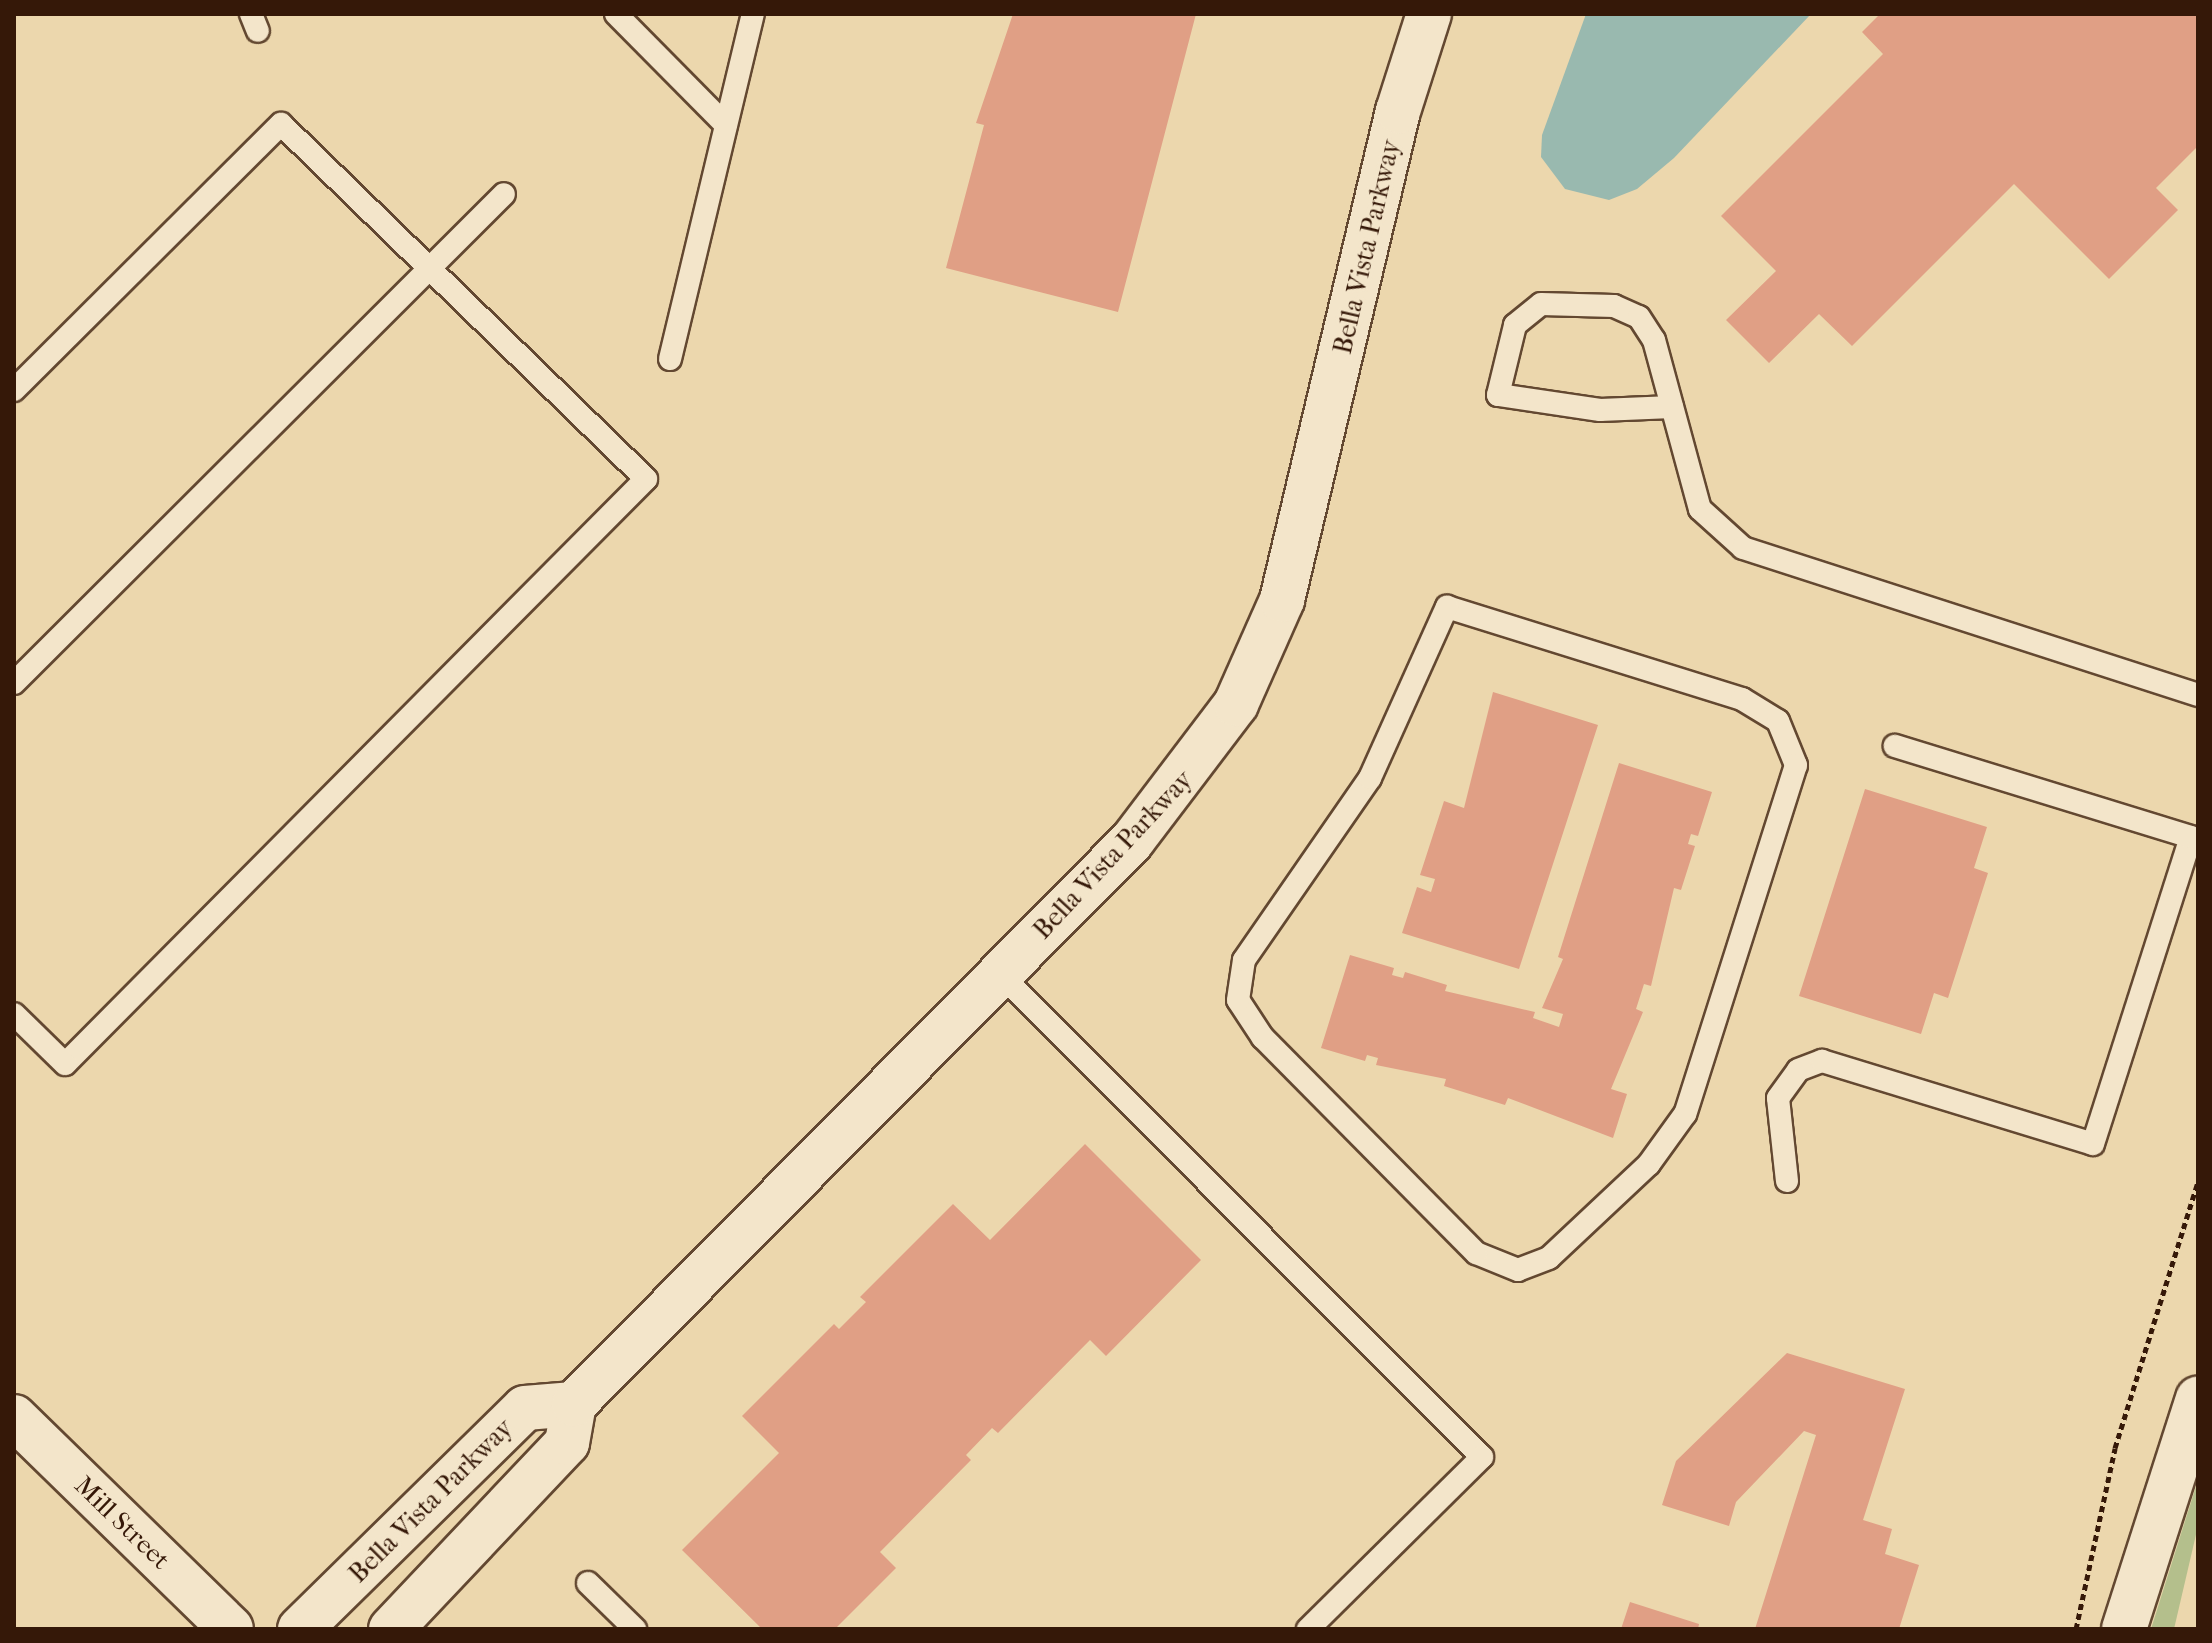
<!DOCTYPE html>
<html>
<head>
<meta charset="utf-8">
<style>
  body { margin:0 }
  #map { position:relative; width:2212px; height:1643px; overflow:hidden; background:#ecd7ad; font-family:"IM FELL French Canon",serif }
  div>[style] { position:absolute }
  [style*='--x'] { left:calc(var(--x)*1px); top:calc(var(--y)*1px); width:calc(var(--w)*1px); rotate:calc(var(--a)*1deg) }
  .green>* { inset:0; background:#b4bf8c }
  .water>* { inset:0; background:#99b9af }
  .building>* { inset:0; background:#e09f85 }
  .path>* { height:5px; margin-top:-2.5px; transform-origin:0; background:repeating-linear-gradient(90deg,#351808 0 6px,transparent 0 10px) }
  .roads { filter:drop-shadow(2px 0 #634831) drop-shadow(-2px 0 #634831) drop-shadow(0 2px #634831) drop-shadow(0 -2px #634831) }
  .service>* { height:22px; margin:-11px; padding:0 11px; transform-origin:11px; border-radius:11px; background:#f3e5ca }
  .minor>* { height:44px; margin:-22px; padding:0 22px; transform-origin:22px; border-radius:22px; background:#f3e5ca }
  .secondary>* { height:44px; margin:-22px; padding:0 22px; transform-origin:22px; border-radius:22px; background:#f3e5ca }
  span { translate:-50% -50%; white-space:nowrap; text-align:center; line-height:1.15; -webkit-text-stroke:7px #f3e5ca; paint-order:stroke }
  .street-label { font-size:26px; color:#351808 }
  .frame { position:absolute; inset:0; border:16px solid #351808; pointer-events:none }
</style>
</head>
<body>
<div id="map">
  <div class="green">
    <div style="clip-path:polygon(2198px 1480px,2198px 1526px,2174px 1629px,2151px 1629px)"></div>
  </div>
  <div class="water">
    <div style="clip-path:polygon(1586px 14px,1811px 14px,1674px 158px,1637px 189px,1609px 200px,1565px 189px,1541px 157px,1542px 135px)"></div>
  </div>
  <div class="building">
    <div style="clip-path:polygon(1013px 14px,1196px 14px,1118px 312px,946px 268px,984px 125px,976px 123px)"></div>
    <div style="clip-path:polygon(1880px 14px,2198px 14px,2198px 146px,2156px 188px,2178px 210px,2109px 279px,2014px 184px,1852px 346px,1819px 314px,1769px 363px,1726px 320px,1776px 271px,1721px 216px,1883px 54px,1862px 32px)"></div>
    <div style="clip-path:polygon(1493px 692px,1598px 725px,1519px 969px,1402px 933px,1417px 887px,1431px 892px,1435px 879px,1420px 875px,1444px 801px,1464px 808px)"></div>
    <div style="clip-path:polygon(1619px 763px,1712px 792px,1698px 836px,1691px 834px,1688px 844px,1695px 846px,1681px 890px,1674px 888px,1651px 986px,1644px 984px,1636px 1009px,1643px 1012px,1611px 1089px,1627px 1094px,1613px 1138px,1508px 1098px,1505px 1105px,1444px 1086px,1446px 1079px,1376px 1065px,1378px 1058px,1367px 1055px,1365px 1061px,1321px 1048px,1350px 955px,1394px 968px,1392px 975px,1403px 978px,1405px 972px,1447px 985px,1445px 991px,1535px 1012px,1533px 1018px,1559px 1027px,1563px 1014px,1542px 1008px,1563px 959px,1558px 957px)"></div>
    <div style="clip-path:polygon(1865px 789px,1987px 827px,1974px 868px,1988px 873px,1948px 998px,1934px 993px,1921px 1034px,1799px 996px)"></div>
    <div style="clip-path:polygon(1085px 1144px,1201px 1260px,1106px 1356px,1090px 1340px,998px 1433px,992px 1428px,966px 1455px,971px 1460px,880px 1552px,896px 1568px,835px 1629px,762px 1629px,682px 1550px,779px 1453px,742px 1416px,834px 1324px,839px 1329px,866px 1302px,860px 1297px,953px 1204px,990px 1240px)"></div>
    <div style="clip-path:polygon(1787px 1353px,1905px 1389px,1863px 1520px,1892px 1529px,1885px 1554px,1919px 1565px,1899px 1629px,1755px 1629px,1816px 1435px,1804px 1431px,1736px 1502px,1729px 1526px,1662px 1505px,1676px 1461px)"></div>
    <div style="clip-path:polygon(1630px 1602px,1699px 1624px,1698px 1629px,1621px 1629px)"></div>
  </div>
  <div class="path">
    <div style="--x:2076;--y:1629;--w:185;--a:-77.8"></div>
    <div style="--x:2115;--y:1448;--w:280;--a:-72.7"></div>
  </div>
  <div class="roads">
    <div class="service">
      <div style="--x:251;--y:14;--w:18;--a:68"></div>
      <div style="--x:616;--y:14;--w:156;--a:45.3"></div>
      <div style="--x:670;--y:359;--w:355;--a:-76.5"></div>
      <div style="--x:14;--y:390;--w:377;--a:-44.9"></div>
      <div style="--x:281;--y:124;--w:509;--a:44.2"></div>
      <div style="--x:646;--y:479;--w:824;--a:134.8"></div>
      <div style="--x:65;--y:1064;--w:71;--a:-135.6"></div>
      <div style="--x:1672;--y:407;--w:72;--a:177.6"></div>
      <div style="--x:1600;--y:410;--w:103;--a:-171.6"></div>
      <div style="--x:1498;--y:395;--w:72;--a:-76.3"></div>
      <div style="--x:1515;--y:325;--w:33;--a:-39"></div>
      <div style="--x:1541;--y:304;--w:73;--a:1.6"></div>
      <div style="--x:1614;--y:306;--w:27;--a:24"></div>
      <div style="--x:1639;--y:317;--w:27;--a:57"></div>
      <div style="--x:1654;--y:340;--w:175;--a:74.8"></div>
      <div style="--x:1700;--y:509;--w:58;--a:42.2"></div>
      <div style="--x:1743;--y:548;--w:478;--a:17.9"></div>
      <div style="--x:1447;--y:607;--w:309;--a:17.3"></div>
      <div style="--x:1742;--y:699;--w:42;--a:31.4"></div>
      <div style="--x:1778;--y:721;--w:48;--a:67.8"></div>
      <div style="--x:1796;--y:765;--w:366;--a:107.6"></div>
      <div style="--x:1685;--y:1114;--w:62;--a:125.8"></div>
      <div style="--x:1649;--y:1164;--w:137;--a:136.8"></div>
      <div style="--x:1549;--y:1258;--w:33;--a:159"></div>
      <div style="--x:1518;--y:1270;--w:45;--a:-158"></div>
      <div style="--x:1476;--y:1253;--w:303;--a:-134.7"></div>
      <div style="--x:1263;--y:1038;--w:45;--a:-123.3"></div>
      <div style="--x:1238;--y:1000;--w:40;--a:-81.5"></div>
      <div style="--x:1244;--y:960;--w:221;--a:-55.3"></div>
      <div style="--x:1370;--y:778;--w:188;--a:-65.8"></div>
      <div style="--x:14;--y:683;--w:692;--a:-44.94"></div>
      <div style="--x:1000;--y:974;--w:682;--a:45.06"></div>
      <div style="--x:1482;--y:1457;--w:245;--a:135.3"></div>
      <div style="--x:1787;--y:1181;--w:83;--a:-96.2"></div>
      <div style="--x:1778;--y:1098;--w:34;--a:-54"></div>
      <div style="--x:1798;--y:1070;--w:26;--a:-21"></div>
      <div style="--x:1822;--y:1061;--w:283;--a:17"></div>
      <div style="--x:2093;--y:1144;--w:322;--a:-72.3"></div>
      <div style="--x:2191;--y:837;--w:310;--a:-162.9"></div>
      <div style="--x:588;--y:1583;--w:66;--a:44.4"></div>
    </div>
    <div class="minor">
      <div style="--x:300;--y:1629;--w:315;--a:-44.5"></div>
      <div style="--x:525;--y:1408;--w:49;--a:-4.7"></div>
      <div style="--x:391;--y:1629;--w:256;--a:-46.6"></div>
      <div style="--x:567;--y:1443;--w:40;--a:-80"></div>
      <div style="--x:574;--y:1404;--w:793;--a:-45.26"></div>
      <div style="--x:1132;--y:841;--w:172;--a:-52.8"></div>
      <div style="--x:1236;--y:704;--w:114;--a:-66.1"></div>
      <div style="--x:1282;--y:600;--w:503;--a:-76.66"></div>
      <div style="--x:1398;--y:111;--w:102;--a:-72.3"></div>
    </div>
    <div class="secondary">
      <div style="--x:14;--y:1417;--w:303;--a:44.3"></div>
      <div style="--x:2124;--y:1629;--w:242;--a:-72.2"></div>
    </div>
  </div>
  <div class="street-label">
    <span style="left:1367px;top:247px;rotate:-77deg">Bella Vista Parkway</span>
    <span style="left:1113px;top:855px;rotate:-47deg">Bella Vista Parkway</span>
    <span style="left:431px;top:1501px;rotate:-45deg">Bella Vista Parkway</span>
    <span style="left:122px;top:1523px;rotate:44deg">Mill Street</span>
  </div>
  <div class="frame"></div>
</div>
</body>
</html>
